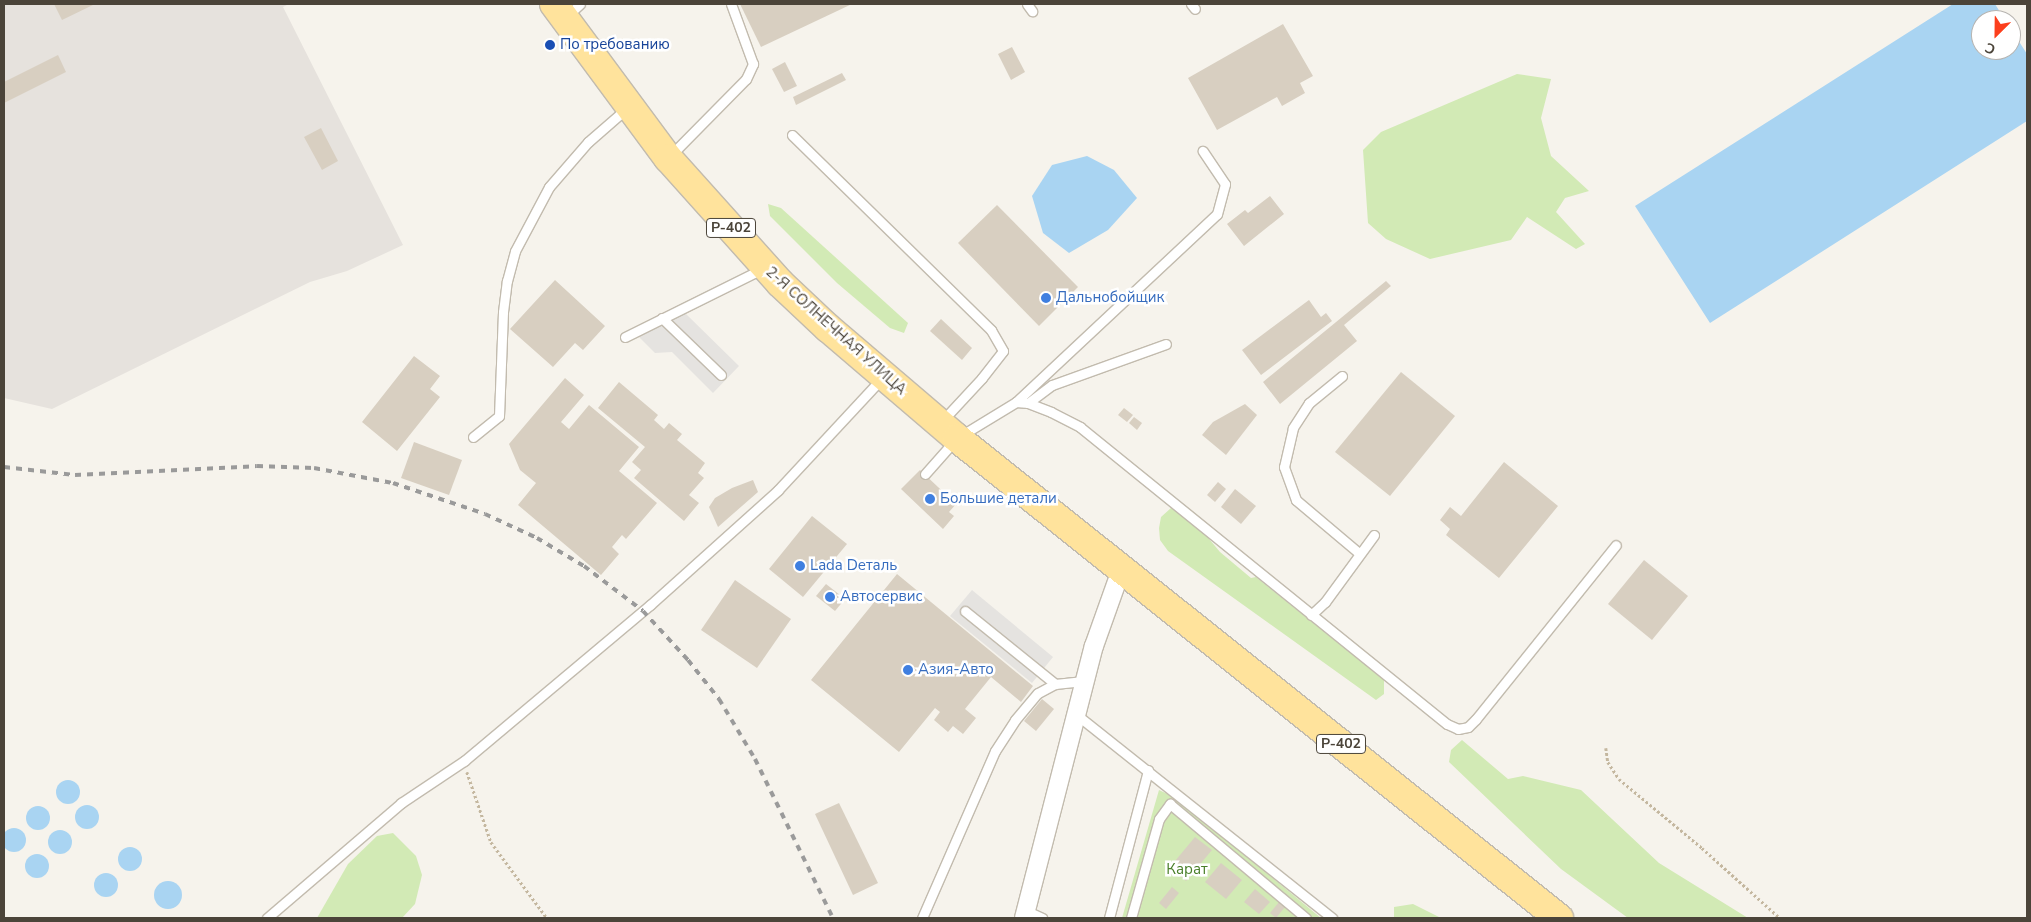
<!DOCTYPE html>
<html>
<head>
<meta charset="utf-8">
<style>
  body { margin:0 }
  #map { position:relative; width:2031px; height:922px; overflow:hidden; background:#f6f3ec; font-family:"Nunito Sans",sans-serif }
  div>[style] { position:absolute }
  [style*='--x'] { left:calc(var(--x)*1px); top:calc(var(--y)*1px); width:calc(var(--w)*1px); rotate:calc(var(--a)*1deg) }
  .industrial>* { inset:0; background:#e6e2dd }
  .green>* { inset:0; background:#d2eab5 }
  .parking>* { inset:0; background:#e5e3e0 }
  .water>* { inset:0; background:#a9d4f2 }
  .round { border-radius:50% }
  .building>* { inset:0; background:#d8cfc1 }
  .path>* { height:2.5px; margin-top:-1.25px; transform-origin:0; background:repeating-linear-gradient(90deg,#c4b79f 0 2.5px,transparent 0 5px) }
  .roads { filter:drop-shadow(1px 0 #c2bbae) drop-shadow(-1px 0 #c2bbae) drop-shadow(0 1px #c2bbae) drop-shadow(0 -1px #c2bbae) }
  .lane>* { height:9px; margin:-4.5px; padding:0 4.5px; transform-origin:4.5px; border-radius:4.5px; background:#fff }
  .street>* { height:18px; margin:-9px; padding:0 9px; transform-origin:9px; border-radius:9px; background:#fff }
  .primary>* { height:28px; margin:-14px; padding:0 14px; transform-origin:14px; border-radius:14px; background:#ffe39c }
  .rail>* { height:4px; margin-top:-2px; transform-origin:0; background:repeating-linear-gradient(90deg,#9a9a9a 0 6px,transparent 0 12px) }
  .dots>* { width:14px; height:14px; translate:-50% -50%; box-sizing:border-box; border:2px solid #fff; border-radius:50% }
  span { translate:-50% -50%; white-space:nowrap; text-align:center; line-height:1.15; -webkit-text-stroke:5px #fff; paint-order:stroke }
  .shield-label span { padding:1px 4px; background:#fff; border:1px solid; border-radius:4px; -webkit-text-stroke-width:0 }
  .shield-label { font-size:14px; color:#4b4439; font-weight:700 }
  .transit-label { font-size:15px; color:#164399 }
  .left { translate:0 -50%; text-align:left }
  .shop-label { font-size:15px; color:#366cbe }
  .street-label { font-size:15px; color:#4b4439 }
  .park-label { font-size:15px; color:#4a7f2a }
  .frame { position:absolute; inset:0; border:5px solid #4b4439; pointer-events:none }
  .north { position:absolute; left:1971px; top:10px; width:50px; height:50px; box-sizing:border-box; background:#fff; border:1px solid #b7b4b0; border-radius:50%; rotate:203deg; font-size:14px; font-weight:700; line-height:20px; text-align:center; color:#4b4439 }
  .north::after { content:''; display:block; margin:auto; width:18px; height:22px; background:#fc3f1d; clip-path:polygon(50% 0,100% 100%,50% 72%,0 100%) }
</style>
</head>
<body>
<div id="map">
  <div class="industrial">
    <div style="clip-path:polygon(4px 4px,289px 4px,283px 7px,403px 245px,347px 271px,310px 282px,52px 409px,4px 398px)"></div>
  </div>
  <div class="green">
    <div style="clip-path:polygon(1517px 74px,1551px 79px,1541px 118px,1551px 156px,1589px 191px,1565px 198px,1556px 212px,1585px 244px,1576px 249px,1527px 217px,1511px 240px,1430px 259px,1386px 239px,1368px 223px,1363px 150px,1381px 132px)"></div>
    <div style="clip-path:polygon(768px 204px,781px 208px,908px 323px,904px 333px,890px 328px,837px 283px,770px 216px)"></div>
    <div style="clip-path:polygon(1171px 508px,1176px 508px,1200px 528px,1220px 552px,1251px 578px,1256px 577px,1384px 680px,1384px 694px,1376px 700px,1168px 551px,1160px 540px,1159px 528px,1161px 517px)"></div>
    <div style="clip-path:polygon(1462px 740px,1508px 779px,1523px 776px,1581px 790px,1659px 863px,1748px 918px,1628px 918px,1561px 869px,1449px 762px,1451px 750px)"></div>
    <div style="clip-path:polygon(1159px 790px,1176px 798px,1321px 918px,1122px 918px)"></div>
    <div style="clip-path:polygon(393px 833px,416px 856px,422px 875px,415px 904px,402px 918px,317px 918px,348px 864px,377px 836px)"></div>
    <div style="clip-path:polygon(1413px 904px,1441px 918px,1394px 918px,1394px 907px)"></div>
  </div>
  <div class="parking">
    <div style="clip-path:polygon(685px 313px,739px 366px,713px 393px,672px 352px,655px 353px,637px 335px)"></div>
    <div style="clip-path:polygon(972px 590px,1053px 657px,1032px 683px,950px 616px)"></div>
  </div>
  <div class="water">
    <div style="clip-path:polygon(1953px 4px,1995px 4px,2005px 20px,1981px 20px,1981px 50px,2011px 50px,2011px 29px,2027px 54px,2027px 121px,1710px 323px,1635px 206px)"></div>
    <div style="clip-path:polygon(1087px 156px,1114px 170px,1137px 198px,1108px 230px,1069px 253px,1043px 233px,1032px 196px,1052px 165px)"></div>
    <div class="round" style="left:56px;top:780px;width:24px;height:24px"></div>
    <div class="round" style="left:75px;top:805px;width:24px;height:24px"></div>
    <div class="round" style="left:26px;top:806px;width:24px;height:24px"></div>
    <div class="round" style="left:2px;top:828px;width:24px;height:24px"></div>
    <div class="round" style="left:48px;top:830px;width:24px;height:24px"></div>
    <div class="round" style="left:118px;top:847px;width:24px;height:24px"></div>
    <div class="round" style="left:25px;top:854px;width:24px;height:24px"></div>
    <div class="round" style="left:94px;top:873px;width:24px;height:24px"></div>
    <div class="round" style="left:154px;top:881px;width:28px;height:28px"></div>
  </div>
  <div class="building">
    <div style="clip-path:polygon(54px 4px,95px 4px,62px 20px)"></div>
    <div style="clip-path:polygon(740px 4px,852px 4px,761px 47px)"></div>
    <div style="clip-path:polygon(1283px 24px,1313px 76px,1300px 83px,1305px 93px,1282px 106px,1277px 97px,1217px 130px,1188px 78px)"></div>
    <div style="clip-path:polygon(1012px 47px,1025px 72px,1011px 80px,998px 54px)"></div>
    <div style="clip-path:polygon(58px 55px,66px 72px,4px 103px,4px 82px)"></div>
    <div style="clip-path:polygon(785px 62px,797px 86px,784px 92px,772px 69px)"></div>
    <div style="clip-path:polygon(842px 73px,846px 80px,796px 105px,793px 97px)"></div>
    <div style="clip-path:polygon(321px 128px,338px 161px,322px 170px,304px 137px)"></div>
    <div style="clip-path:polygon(1270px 196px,1284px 214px,1244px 246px,1227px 224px,1245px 210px,1248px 213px)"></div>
    <div style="clip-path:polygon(997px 205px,1078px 287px,1039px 326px,958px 243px)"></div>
    <div style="clip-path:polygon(555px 280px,605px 326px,583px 350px,575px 343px,553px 367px,510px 329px)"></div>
    <div style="clip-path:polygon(1386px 281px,1391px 286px,1344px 325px,1357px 341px,1280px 404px,1263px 382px)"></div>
    <div style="clip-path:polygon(1309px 300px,1321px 317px,1326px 313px,1332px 321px,1261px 375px,1242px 350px)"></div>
    <div style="clip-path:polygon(941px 319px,972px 348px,962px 360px,930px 331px)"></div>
    <div style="clip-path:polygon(414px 356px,440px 376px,430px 389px,440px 397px,397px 451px,362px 422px)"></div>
    <div style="clip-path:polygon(1401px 372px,1455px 416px,1390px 496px,1335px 452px)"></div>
    <div style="clip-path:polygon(565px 378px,584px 395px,561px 422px,569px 429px,589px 405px,639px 447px,619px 471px,657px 503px,626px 539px,622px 535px,612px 547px,619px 554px,601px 575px,518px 505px,536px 483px,520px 470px,509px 444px)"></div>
    <div style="clip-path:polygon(619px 382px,658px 415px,654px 420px,664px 429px,669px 423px,682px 434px,677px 440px,705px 463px,698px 473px,704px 478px,689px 495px,699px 503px,684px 521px,634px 478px,641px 470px,632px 462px,645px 447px,598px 408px)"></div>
    <div style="clip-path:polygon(1245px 404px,1257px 415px,1226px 455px,1202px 435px,1213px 422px)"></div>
    <div style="clip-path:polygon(1124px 408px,1133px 415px,1127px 422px,1118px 415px)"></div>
    <div style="clip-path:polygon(1134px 417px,1142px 423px,1137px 430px,1129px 423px)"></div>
    <div style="clip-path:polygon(414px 442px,462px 460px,449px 495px,401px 478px)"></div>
    <div style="clip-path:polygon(1504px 462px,1558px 506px,1499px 578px,1446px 535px,1450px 529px,1440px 520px,1450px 507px,1461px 516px)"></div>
    <div style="clip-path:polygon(920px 470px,956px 504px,949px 512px,954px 516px,943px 529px,901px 489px)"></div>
    <div style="clip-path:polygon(753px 480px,758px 492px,718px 527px,709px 507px,715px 498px,732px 488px)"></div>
    <div style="clip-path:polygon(1218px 482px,1226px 489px,1215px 502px,1207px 495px)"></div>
    <div style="clip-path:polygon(1235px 489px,1256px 506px,1241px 524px,1221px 507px)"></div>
    <div style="clip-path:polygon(812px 516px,847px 544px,803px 597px,769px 569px)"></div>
    <div style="clip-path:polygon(1644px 560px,1688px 596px,1652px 640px,1608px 604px)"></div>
    <div style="clip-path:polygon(897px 574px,1033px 686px,1021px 702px,991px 677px,965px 709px,976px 718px,963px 734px,953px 726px,948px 732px,934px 720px,940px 712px,935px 708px,899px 752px,811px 680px)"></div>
    <div style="clip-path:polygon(735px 580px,791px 619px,757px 668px,701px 630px)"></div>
    <div style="clip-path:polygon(826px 584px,845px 599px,835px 611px,816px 596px)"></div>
    <div style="clip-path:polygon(1042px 699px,1054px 709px,1036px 731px,1024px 721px)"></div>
    <div style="clip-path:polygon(839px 803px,878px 883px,853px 895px,815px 814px)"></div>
    <div style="clip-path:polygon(1195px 837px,1212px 850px,1186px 881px,1170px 867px)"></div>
    <div style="clip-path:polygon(1221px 863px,1242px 880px,1226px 899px,1205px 882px)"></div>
    <div style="clip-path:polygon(1172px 887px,1179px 893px,1166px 909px,1159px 903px)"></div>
    <div style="clip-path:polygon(1255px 889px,1270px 902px,1259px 914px,1244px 902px)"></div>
    <div style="clip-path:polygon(1279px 902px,1285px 907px,1276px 918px,1270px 913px)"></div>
  </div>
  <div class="path">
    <div style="--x:1606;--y:748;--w:14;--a:82"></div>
    <div style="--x:1608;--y:762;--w:20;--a:57"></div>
    <div style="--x:1619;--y:779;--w:108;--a:39.7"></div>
    <div style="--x:1702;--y:848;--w:105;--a:41.9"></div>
    <div style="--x:467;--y:772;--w:74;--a:71.1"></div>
    <div style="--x:491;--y:842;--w:94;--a:53.6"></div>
  </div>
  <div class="roads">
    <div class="lane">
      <div style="--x:1027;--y:4;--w:9;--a:54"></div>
      <div style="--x:1191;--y:4;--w:6;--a:51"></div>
      <div style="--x:566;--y:17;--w:19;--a:-43"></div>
      <div style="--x:792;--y:135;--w:279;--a:44.4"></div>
      <div style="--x:991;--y:330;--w:24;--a:60"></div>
      <div style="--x:1003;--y:351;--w:34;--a:128"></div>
      <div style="--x:982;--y:378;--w:59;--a:132.9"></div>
      <div style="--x:670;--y:156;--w:108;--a:-45.4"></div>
      <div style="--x:746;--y:79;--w:17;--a:-65"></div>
      <div style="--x:753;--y:64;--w:64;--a:-110.1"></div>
      <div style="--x:662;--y:318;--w:82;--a:44"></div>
      <div style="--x:625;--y:337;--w:153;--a:-26.4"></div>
      <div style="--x:1342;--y:376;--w:43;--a:140.7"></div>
      <div style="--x:1309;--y:403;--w:30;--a:123"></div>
      <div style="--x:1293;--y:428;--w:40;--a:103"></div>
      <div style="--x:1284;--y:467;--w:35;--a:70"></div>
      <div style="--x:1296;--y:500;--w:82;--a:40.1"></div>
      <div style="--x:1016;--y:402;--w:275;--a:-43.1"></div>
      <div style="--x:1217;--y:214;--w:31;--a:-75"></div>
      <div style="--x:1225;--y:184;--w:40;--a:-124"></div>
      <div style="--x:1028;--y:403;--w:30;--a:-37"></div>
      <div style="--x:1052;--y:385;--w:121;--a:-19.8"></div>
      <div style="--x:473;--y:437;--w:33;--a:-39"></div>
      <div style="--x:499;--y:416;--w:104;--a:-87.8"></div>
      <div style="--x:503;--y:312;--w:31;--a:-83"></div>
      <div style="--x:507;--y:281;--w:31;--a:-75"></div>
      <div style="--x:515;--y:251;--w:72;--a:-62"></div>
      <div style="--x:549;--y:187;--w:60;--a:-49.1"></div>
      <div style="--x:588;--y:142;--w:52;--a:-41.1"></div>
      <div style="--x:925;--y:474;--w:48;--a:-48.4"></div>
      <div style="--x:957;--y:438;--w:69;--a:-31.4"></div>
      <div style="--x:1016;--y:402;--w:12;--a:5"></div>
      <div style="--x:1028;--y:403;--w:25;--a:21"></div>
      <div style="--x:1051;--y:412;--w:33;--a:27"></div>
      <div style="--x:1080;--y:427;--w:472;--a:39"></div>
      <div style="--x:1447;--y:724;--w:12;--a:24"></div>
      <div style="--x:1458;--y:729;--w:10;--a:-11"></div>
      <div style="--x:1468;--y:727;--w:11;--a:-45"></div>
      <div style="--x:1476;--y:719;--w:223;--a:-51.2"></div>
      <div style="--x:965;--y:611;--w:116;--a:39"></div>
      <div style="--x:1311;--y:615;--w:19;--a:-43"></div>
      <div style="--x:1325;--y:602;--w:83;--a:-53.8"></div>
      <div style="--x:1077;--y:715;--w:326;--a:38.5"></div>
      <div style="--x:1027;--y:911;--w:17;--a:25"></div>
      <div style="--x:267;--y:918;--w:177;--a:-40.6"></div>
      <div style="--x:401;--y:803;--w:76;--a:-33.7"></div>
      <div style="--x:464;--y:761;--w:243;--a:-40"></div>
      <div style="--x:650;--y:605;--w:172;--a:-41.9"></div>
      <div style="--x:778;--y:490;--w:153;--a:-47.1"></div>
      <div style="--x:922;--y:918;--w:182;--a:-66.4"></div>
      <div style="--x:995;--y:751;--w:37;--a:-57"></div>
      <div style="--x:1015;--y:720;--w:35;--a:-50"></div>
      <div style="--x:1038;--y:693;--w:19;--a:-28"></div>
      <div style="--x:1055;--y:684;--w:31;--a:-6"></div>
      <div style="--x:1109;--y:918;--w:153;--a:-75.2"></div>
      <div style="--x:1131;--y:918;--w:103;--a:-74.2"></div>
      <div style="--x:1159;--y:819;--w:19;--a:-54"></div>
      <div style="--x:1170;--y:804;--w:177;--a:40"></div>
    </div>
    <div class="street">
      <div style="--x:1024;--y:918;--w:281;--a:-75.6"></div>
      <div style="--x:1094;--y:646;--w:81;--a:-70.4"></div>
    </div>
    <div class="primary">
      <div style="--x:554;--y:4;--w:192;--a:53.5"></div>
      <div style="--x:668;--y:158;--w:168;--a:48.1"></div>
      <div style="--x:780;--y:283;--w:66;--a:43.2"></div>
      <div style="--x:828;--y:328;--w:170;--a:40.5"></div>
      <div style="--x:957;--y:438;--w:770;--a:38.57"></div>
    </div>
  </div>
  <div class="rail">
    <div style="--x:4;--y:467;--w:71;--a:6.4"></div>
    <div style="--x:75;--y:475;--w:182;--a:-2.8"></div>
    <div style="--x:257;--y:466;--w:57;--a:2"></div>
    <div style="--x:314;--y:468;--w:80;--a:10.8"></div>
    <div style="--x:393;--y:483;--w:97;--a:18.6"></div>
    <div style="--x:485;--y:514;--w:57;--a:24.8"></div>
    <div style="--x:537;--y:538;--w:55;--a:30.8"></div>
    <div style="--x:584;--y:566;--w:74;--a:37.3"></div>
    <div style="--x:643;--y:611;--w:67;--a:47.4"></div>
    <div style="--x:688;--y:660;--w:50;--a:51.5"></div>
    <div style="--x:719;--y:699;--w:70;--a:59"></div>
    <div style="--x:755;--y:759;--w:177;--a:63.9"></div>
  </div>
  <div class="dots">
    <div style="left:550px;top:45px;background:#1a4fb4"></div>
    <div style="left:1046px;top:298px;background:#3f7fe0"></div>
    <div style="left:930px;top:499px;background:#3f7fe0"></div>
    <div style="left:800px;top:566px;background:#3f7fe0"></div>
    <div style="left:830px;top:597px;background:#3f7fe0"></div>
    <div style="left:908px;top:670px;background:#3f7fe0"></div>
  </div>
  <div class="shield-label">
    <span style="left:731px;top:228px">Р-402</span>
    <span style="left:1341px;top:744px">Р-402</span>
  </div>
  <div class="transit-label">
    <span class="left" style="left:560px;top:45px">По требованию</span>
  </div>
  <div class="shop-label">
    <span class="left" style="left:1056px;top:298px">Дальнобойщик</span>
    <span class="left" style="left:940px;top:499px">Большие детали</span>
    <span class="left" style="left:810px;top:566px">Lada Dеталь</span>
    <span class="left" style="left:840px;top:597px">Автосервис</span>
    <span class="left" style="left:918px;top:670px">Азия-Авто</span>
  </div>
  <div class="street-label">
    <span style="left:836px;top:331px;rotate:42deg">2-Я СОЛНЕЧНАЯ УЛИЦА</span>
  </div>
  <div class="park-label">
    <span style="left:1187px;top:870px">Карат</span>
  </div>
  <div class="frame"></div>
  <div class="north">С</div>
</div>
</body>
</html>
